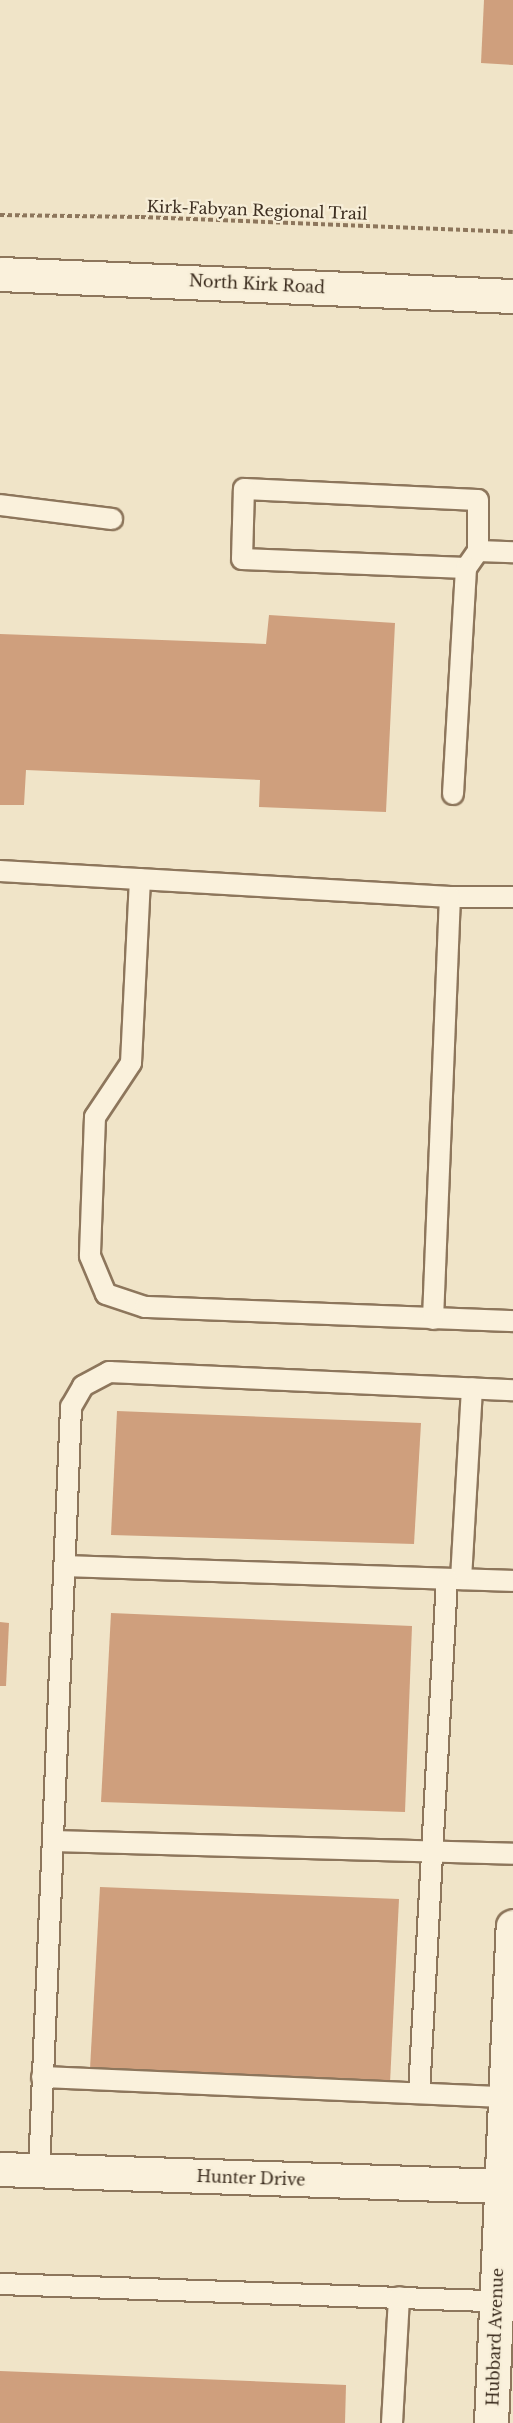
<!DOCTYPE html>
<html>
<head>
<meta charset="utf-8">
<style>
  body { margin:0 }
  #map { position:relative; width:513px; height:2423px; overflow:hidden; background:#f0e4c8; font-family:"Libre Baskerville",serif }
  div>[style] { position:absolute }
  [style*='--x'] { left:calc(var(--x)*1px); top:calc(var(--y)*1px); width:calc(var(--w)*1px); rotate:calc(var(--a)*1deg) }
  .building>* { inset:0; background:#cf9f7d }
  .path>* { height:4px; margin-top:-2px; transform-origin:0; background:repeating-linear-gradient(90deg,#8d765c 0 4.5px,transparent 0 7.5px) }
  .roads { filter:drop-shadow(2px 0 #8d765c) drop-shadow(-2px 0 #8d765c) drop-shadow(0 2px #8d765c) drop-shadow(0 -2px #8d765c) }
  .service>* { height:20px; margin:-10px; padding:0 10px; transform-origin:10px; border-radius:10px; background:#faf1dc }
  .minor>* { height:33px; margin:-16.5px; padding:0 16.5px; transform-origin:16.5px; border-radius:16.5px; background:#faf1dc }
  .tertiary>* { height:33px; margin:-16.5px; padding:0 16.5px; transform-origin:16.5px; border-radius:16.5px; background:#faf1dc }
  span { translate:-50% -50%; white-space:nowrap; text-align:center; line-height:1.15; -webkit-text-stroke:4.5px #f7eed8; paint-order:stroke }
  .street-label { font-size:16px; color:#3d2e20 }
</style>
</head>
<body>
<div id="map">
  <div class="building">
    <div style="clip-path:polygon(484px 0,513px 0,513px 65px,481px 63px)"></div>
    <div style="clip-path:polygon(269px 615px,395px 623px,386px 812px,259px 807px,260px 780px,26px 770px,24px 805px,0 805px,0 634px,266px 644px)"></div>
    <div style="clip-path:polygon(117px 1411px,421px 1423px,414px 1544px,111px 1535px)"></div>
    <div style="clip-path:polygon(111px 1613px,412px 1626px,405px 1812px,101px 1802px)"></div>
    <div style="clip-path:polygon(0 1622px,9px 1623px,6px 1686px,0 1686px)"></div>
    <div style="clip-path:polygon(100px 1887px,399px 1899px,390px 2083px,90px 2069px)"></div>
    <div style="clip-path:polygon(0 2371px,346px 2385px,345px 2423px,0 2423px)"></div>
  </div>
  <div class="path">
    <div style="--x:0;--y:215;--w:141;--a:0.8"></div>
    <div style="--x:141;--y:217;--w:372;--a:2.3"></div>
  </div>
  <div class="roads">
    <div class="service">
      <div style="--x:244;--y:489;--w:234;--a:2.7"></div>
      <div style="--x:478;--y:500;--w:51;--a:90"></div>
      <div style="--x:478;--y:551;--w:21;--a:125"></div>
      <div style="--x:466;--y:568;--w:224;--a:-177.7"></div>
      <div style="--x:242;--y:559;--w:70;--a:-88.4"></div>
      <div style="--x:0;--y:505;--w:113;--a:7.1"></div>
      <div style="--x:478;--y:551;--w:35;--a:2"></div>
      <div style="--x:453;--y:794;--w:226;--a:-86.7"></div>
      <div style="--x:0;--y:871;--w:451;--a:3.3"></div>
      <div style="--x:450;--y:897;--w:63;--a:0"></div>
      <div style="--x:140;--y:879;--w:184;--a:92.8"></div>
      <div style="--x:131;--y:1063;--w:65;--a:123.7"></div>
      <div style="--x:95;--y:1117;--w:139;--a:92.1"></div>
      <div style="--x:90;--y:1256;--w:41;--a:67.2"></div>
      <div style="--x:106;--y:1294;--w:41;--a:18.4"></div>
      <div style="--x:145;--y:1307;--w:368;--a:2.2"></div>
      <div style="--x:433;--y:1319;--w:422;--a:-87.7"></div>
      <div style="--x:66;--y:1566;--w:447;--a:1.9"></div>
      <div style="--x:461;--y:1579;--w:191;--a:-86.7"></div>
      <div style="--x:54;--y:1841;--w:459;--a:1.6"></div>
      <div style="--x:42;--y:2077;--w:463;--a:2.5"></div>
      <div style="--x:419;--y:2093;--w:515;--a:-86.88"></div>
      <div style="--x:39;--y:2171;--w:765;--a:-87.6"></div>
      <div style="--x:71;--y:1407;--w:24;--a:-60"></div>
      <div style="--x:83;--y:1386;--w:30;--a:-28"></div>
      <div style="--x:109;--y:1372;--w:404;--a:2.6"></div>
      <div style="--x:0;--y:2284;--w:496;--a:2"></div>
      <div style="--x:392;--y:2423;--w:126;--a:-86.8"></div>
    </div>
    <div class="minor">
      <div style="--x:0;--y:2169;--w:501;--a:1.94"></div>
      <div style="--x:491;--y:2423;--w:497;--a:-87.5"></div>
    </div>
    <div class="tertiary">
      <div style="--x:0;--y:274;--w:513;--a:2.46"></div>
    </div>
  </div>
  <div class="street-label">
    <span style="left:257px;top:210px;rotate:2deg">Kirk-Fabyan Regional Trail</span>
    <span style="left:257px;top:284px;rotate:3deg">North Kirk Road</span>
    <span style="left:251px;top:2178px;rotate:2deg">Hunter Drive</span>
    <span style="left:495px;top:2337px;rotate:-88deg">Hubbard Avenue</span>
  </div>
</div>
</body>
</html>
